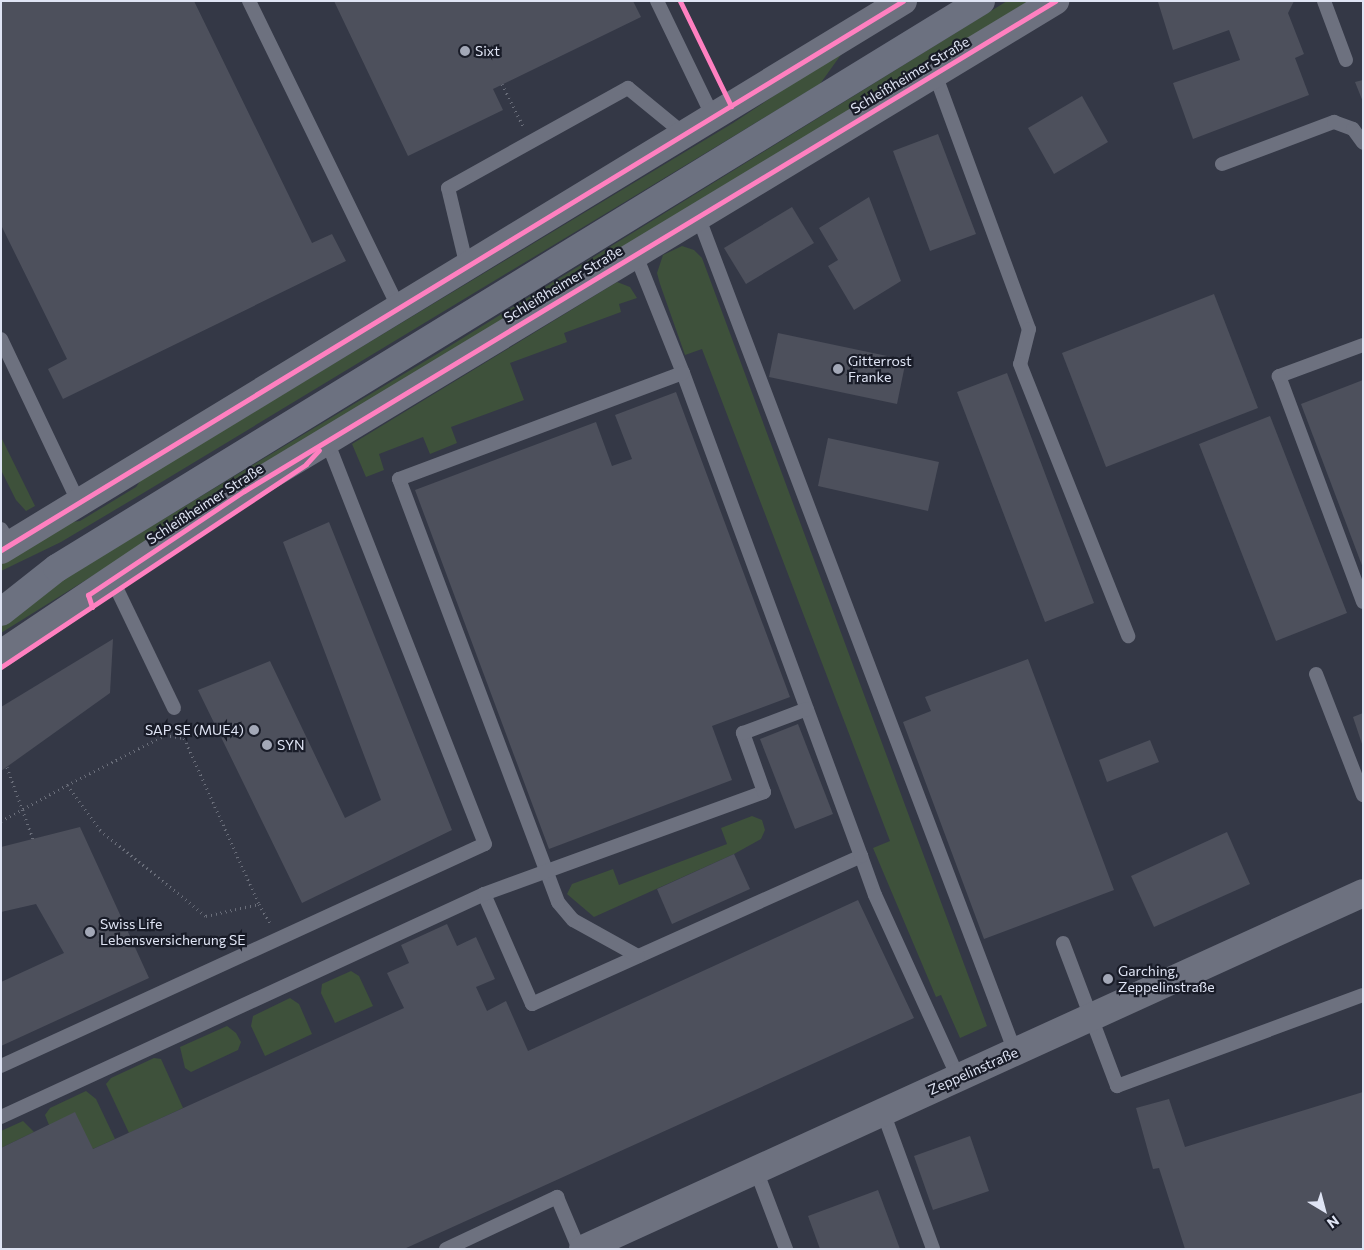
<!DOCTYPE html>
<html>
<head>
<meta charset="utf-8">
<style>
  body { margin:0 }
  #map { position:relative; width:1364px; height:1250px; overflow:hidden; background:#343846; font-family:Commissioner,sans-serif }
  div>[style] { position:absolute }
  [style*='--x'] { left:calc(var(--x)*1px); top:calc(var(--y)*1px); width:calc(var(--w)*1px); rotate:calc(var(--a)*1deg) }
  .green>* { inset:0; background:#3e513b }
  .building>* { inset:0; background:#4d505c }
  .path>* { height:3px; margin-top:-1.5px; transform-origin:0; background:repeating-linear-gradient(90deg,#6a6e7a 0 1px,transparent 0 5px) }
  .lane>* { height:14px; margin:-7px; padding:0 7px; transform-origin:7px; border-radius:7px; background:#6d717f }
  .street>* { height:28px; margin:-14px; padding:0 14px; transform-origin:14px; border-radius:14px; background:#6d717f }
  .primary>* { height:28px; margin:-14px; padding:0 14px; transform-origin:14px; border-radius:14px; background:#6c7180 }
  .path-bridge>* { height:3px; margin-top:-1.5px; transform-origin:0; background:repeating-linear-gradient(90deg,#6a6e7a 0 1px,transparent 0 5px) }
  .cycleway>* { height:5px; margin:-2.5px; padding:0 2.5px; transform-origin:2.5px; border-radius:2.5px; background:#ff80c0 }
  .dots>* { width:14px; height:14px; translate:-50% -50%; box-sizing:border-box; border:2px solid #191c28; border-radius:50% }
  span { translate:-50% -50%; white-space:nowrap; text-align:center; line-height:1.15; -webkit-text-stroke:4.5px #191c28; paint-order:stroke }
  .poi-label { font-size:14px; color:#dfe4f4 }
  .left { translate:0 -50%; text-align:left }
  .right { translate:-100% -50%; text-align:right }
  .street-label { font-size:14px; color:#dfe4f4 }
  .frame { position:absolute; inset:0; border:2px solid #dfe4f4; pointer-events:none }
  .north { position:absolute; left:1299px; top:1185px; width:50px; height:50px; -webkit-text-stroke:4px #191c28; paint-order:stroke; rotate:143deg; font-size:14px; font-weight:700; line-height:20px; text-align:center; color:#dfe4f4 }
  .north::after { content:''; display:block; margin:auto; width:18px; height:22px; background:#dfe4f4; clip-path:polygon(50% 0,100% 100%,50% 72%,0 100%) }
</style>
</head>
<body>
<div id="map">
  <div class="green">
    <div style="clip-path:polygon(1007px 1px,1029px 1px,355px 412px,1px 633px,1px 623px,72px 574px,437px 354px)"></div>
    <div style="clip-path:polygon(845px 49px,820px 84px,140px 495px,61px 542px,1px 571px,1px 562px,71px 522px,80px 521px,136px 487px,141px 480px,733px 123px)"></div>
    <div style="clip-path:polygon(682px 246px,694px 250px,702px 258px,987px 1026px,960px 1038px,941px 995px,936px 997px,873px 848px,890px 841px,702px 349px,685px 355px,660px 284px,657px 273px,663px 255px)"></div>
    <div style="clip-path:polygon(617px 282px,630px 287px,637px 298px,619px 304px,621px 312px,564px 333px,567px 342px,510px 363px,524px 400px,451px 427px,457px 443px,430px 454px,423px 437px,379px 454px,384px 470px,366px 477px,352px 444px)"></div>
    <div style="clip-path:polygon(1px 437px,35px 506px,26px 511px,16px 500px,1px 470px)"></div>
    <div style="clip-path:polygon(752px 816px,762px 820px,765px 830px,761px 839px,734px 854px,594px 917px,567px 894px,572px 884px,613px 869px,619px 885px,727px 844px,721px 828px)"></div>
    <div style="clip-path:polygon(351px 971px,359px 976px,373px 1006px,335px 1023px,321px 993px,322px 984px)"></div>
    <div style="clip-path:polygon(290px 998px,299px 1004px,312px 1034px,265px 1056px,251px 1026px,253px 1016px)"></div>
    <div style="clip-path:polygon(227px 1026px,236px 1033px,241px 1042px,238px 1050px,191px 1072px,185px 1068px,180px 1047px)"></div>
    <div style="clip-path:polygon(154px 1058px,161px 1059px,183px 1108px,129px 1133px,106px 1084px,111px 1078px)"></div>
    <div style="clip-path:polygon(86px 1091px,96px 1099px,115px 1139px,93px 1149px,49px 1125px,45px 1115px,50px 1108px)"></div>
    <div style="clip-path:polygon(23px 1121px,34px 1132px,1px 1148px,1px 1131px)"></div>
  </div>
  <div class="building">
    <div style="clip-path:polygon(1px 1px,194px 1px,312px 243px,332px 234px,346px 261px,63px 399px,48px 369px,67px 359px,1px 225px)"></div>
    <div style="clip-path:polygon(334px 1px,633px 1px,641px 17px,493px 89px,503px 110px,408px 156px)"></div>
    <div style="clip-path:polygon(1294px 1px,1288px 13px,1304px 54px,1295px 58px,1309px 95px,1193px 139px,1173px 83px,1240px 60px,1229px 30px,1173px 50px,1158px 2px)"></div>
    <div style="clip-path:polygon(1363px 80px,1363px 102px,1355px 82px)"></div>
    <div style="clip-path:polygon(1082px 96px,1108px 142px,1054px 174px,1028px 128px)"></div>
    <div style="clip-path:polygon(938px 134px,976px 234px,930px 251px,893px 151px)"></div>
    <div style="clip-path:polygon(869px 197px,901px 281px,854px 310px,828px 266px,838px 260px,819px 228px)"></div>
    <div style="clip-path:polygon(792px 207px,814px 243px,746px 284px,724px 248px)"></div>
    <div style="clip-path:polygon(1214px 294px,1258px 408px,1106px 467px,1062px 353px)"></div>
    <div style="clip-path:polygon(778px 333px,906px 360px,897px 404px,769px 377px)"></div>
    <div style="clip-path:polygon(1007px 373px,1094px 603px,1045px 622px,957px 392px)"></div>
    <div style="clip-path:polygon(1363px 380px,1363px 568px,1301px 404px)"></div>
    <div style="clip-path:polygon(676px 392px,790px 697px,712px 726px,732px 780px,549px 849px,415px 490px,596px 422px,612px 466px,632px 459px,615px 415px)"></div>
    <div style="clip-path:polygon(1270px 416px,1347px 613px,1276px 641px,1199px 444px)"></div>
    <div style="clip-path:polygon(828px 438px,939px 462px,928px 511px,818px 486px)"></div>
    <div style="clip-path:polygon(329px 522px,452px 830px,302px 903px,198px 690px,270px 661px,345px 818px,381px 800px,283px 542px)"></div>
    <div style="clip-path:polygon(113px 639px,110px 693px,1px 771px,1px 707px)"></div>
    <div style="clip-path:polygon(1028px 659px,1114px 890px,984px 939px,903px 722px,931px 711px,925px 697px)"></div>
    <div style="clip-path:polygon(1363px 713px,1363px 744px,1362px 744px,1353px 717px)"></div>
    <div style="clip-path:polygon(798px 724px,833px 814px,795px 829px,760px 739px)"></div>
    <div style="clip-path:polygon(1150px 740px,1159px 762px,1107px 782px,1099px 760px)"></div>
    <div style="clip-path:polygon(80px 827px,149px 978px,1px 1046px,1px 982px,64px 953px,36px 904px,1px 912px,1px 847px)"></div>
    <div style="clip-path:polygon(1227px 832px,1250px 884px,1154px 927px,1131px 876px)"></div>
    <div style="clip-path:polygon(734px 854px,750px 889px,672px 924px,657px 889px)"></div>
    <div style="clip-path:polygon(858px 900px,914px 1018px,404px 1249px,1px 1249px,1px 1148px,75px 1112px,93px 1149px,404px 1008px,387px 973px,409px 963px,401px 945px,447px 924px,457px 946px,476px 937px,495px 979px,476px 987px,487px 1011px,506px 1001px,528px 1051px)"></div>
    <div style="clip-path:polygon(1363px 1092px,1363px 1249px,1185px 1249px,1159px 1168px,1153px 1169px,1136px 1108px,1169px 1099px,1185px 1147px)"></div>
    <div style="clip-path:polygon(970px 1136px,989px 1191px,933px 1210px,914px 1156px)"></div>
    <div style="clip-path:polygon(878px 1190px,900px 1249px,820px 1249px,808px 1216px)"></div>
  </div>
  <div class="path">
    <div style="--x:502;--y:84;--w:47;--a:63.4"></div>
    <div style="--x:67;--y:785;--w:110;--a:-27"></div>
    <div style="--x:165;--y:735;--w:19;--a:9"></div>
    <div style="--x:184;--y:738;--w:182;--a:65.7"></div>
    <div style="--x:1;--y:821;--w:75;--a:-28.6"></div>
    <div style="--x:67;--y:785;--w:56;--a:53.7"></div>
    <div style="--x:100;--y:830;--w:136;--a:39.1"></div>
    <div style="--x:206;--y:916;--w:54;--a:-12.8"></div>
    <div style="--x:259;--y:904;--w:22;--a:60"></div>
  </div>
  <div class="lane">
    <div style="--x:249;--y:1;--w:343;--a:64"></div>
    <div style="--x:657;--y:1;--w:129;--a:64.2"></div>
    <div style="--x:1324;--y:1;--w:63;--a:69.6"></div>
    <div style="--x:935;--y:74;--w:272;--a:69.8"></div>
    <div style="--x:1029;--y:329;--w:36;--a:104"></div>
    <div style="--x:1020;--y:364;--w:293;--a:68.3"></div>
    <div style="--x:1222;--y:164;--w:120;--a:-20.6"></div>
    <div style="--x:1334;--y:122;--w:20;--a:20"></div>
    <div style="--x:1353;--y:129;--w:17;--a:54"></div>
    <div style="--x:698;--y:216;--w:894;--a:69.23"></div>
    <div style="--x:467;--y:267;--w:81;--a:-103.5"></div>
    <div style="--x:448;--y:188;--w:206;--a:-29.1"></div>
    <div style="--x:628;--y:88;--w:72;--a:39.4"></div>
    <div style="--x:1;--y:339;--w:184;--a:64.6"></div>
    <div style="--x:1363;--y:345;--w:90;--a:159.7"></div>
    <div style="--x:1279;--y:376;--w:241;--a:69.6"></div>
    <div style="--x:1;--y:529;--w:19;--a:58"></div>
    <div style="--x:112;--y:579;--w:143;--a:64.3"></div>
    <div style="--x:1316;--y:674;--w:130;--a:68.8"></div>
    <div style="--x:861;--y:856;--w:41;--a:70.3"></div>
    <div style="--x:875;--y:895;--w:200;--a:65.5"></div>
    <div style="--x:484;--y:894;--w:120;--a:66.4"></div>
    <div style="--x:532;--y:1004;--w:361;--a:-24.2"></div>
    <div style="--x:861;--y:856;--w:515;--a:-110.23"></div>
    <div style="--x:683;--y:373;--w:129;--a:-111.8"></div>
    <div style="--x:1063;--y:943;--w:153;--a:69.3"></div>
    <div style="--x:1117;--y:1086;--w:262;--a:-20.3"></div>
    <div style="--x:638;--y:956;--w:74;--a:-151"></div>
    <div style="--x:573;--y:920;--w:23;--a:-130"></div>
    <div style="--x:558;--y:902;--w:452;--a:-110.6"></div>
    <div style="--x:399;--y:479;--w:303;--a:-20.5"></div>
    <div style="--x:1;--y:1066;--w:532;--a:-24.64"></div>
    <div style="--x:485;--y:844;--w:433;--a:-111.4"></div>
    <div style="--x:883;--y:1112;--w:146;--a:69.9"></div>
    <div style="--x:1;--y:1117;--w:532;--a:-24.78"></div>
    <div style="--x:484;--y:894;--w:298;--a:-20"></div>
    <div style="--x:764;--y:792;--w:63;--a:-109.6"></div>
    <div style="--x:743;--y:733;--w:68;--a:-20.6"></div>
    <div style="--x:756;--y:1170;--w:85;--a:69.2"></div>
    <div style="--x:446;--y:1249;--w:123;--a:-25.1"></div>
    <div style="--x:557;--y:1197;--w:56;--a:67.1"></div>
  </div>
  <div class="street">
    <div style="--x:1;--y:550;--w:1056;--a:-31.33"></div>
    <div style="--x:1;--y:654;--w:293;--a:-33.9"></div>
    <div style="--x:244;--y:491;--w:948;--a:-31.14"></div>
    <div style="--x:583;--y:1249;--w:857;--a:-24.53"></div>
  </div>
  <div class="primary">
    <div style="--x:1;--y:612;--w:71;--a:-38.2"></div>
    <div style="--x:57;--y:568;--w:1084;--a:-31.53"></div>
  </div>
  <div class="path-bridge">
    <div style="--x:7;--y:767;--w:77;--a:70.1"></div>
  </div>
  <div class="cycleway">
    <div style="--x:680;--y:1;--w:117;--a:64.1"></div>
    <div style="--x:1;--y:550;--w:1056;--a:-31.33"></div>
    <div style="--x:92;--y:607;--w:13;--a:-108"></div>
    <div style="--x:88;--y:595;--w:187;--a:-33.7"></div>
    <div style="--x:244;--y:491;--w:948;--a:-31.14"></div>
    <div style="--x:1;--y:667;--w:366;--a:-33.6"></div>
    <div style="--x:306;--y:464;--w:19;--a:-47"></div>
  </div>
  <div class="dots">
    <div style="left:465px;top:51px;background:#a3a8b7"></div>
    <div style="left:838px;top:369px;background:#a3a8b7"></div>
    <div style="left:254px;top:730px;background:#a3a8b7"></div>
    <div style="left:267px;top:745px;background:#a3a8b7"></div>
    <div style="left:90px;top:932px;background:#a3a8b7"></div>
    <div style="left:1108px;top:979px;background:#a3a8b7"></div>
  </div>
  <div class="poi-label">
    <span class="left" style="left:475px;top:51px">Sixt</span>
    <span class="left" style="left:848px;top:369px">Gitterrost<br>Franke</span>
    <span class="right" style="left:244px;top:730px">SAP SE (MUE4)</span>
    <span class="left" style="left:277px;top:745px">SYN</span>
    <span class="left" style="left:100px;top:932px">Swiss Life<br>Lebensversicherung SE</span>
    <span class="left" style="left:1118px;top:979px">Garching,<br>Zeppelinstraße</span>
  </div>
  <div class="street-label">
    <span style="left:910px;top:75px;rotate:-31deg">Schleißheimer Straße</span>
    <span style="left:563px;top:284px;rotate:-31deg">Schleißheimer Straße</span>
    <span style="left:205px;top:504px;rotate:-33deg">Schleißheimer Straße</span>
    <span style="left:973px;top:1071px;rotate:-24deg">Zeppelinstraße</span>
  </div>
  <div class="frame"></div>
  <div class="north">N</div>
</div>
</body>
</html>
